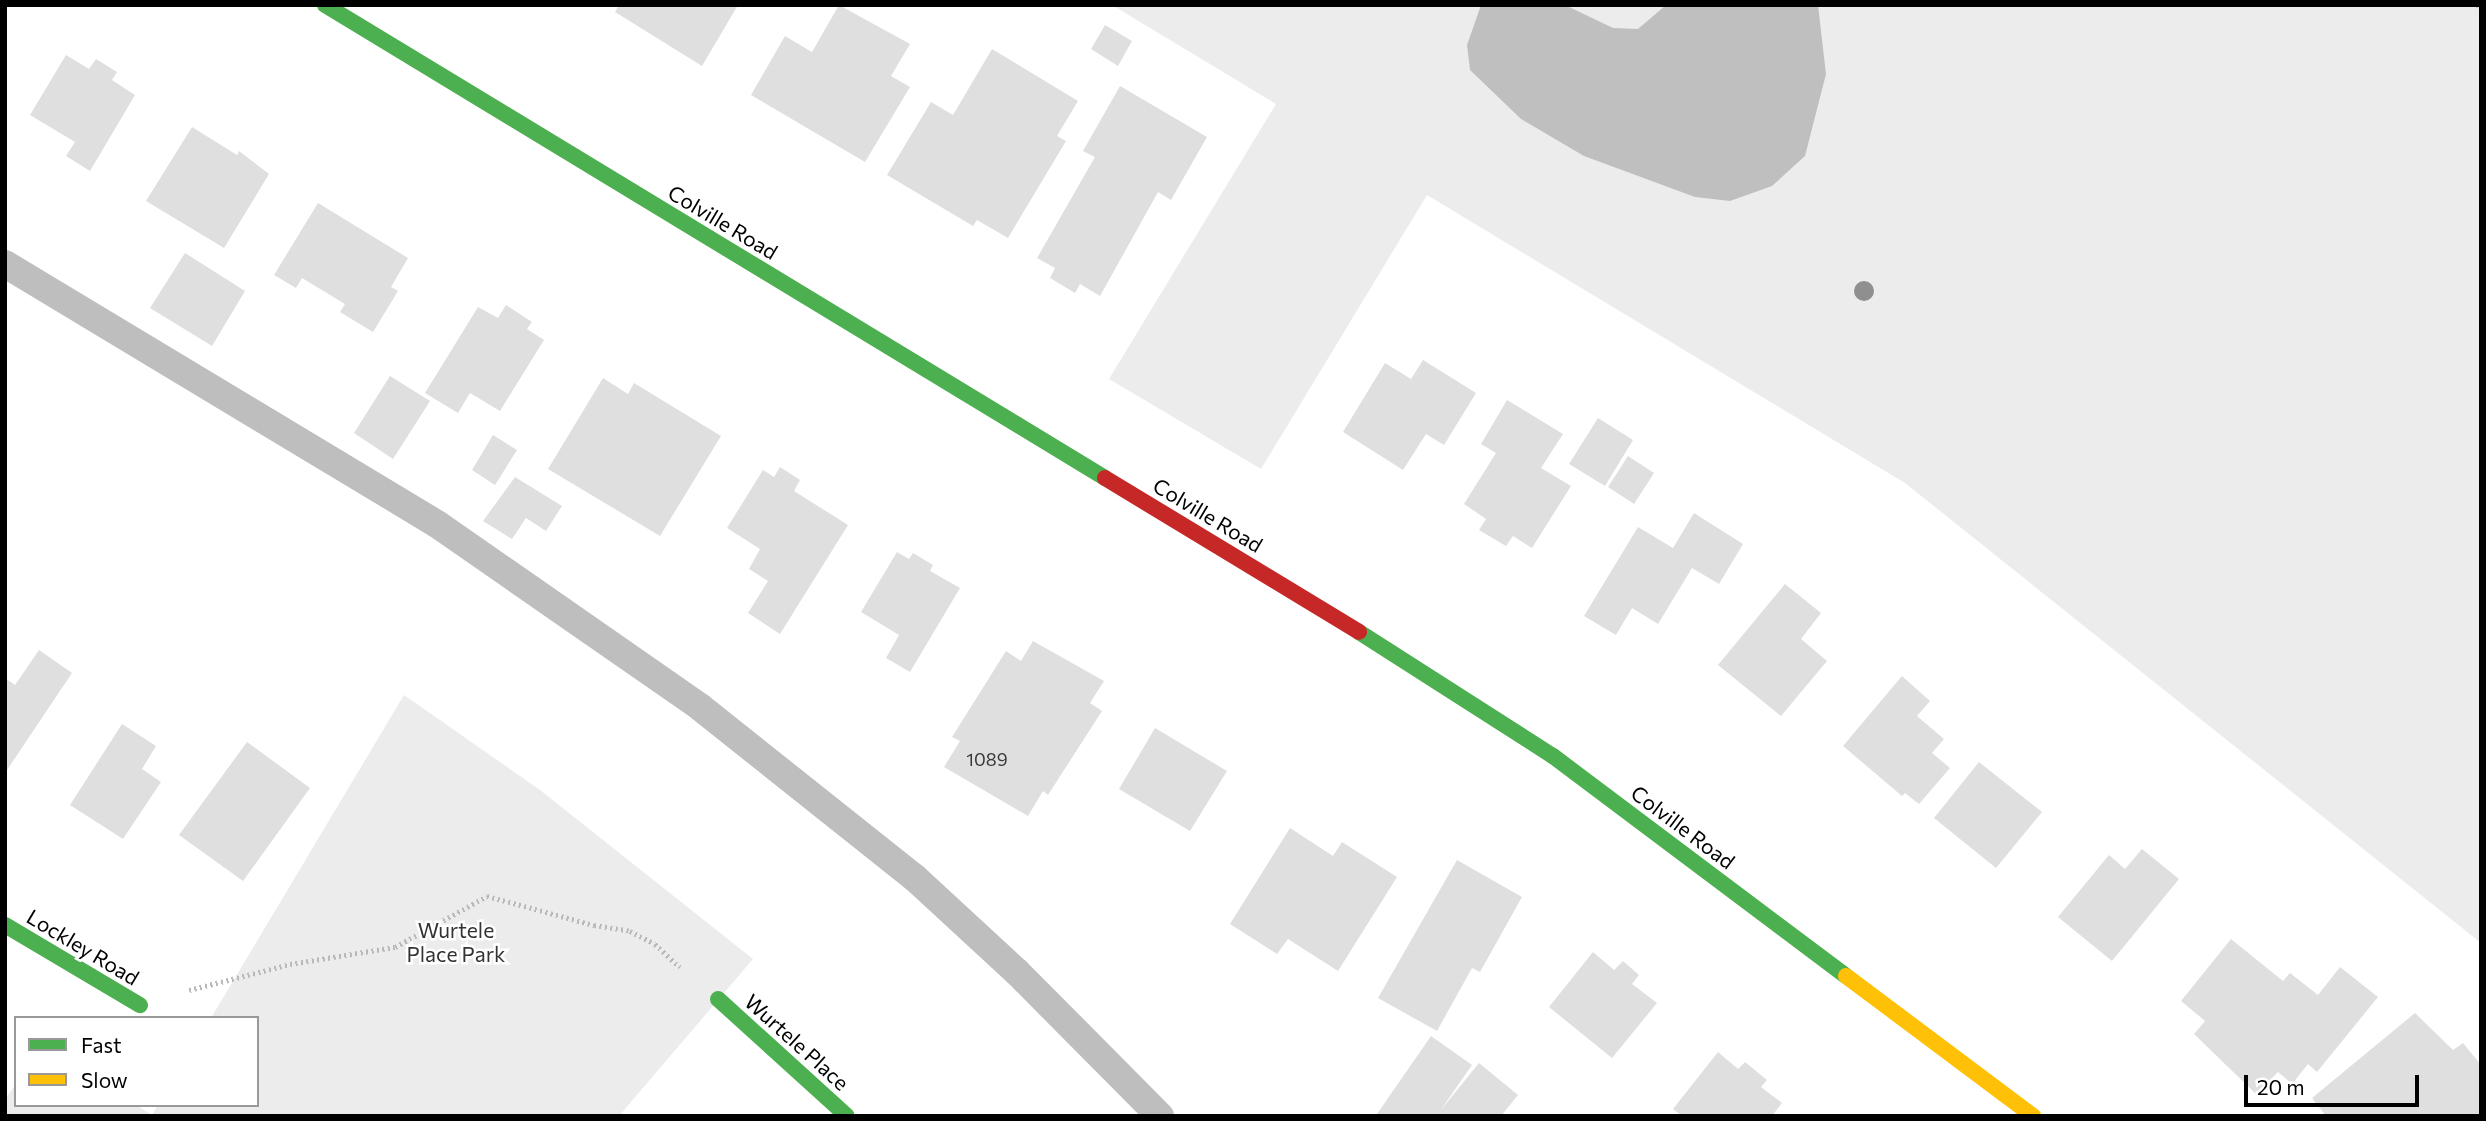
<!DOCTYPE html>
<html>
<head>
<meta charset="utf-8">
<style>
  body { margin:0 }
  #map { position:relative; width:2486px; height:1121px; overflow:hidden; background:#fff; font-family:Commissioner,sans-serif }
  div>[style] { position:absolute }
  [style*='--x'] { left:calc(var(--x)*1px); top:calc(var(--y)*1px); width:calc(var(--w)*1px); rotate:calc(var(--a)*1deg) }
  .green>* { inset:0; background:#ececec }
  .water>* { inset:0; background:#bfbfbf }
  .building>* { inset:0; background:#dfdfdf }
  .path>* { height:4.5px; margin-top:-2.25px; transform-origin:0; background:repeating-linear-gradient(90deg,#b9b9b9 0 2px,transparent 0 5.5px) }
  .lane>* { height:28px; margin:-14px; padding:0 14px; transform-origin:14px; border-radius:14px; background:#bebebe }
  .fast>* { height:16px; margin:-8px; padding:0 8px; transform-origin:8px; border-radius:8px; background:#4caf50 }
  .slow>* { height:16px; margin:-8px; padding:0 8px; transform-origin:8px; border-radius:8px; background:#ffc107 }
  .jam>* { height:16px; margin:-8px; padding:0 8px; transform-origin:8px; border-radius:8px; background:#c62828 }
  .trees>* { width:20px; height:20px; margin:-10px; border-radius:50%; background:#8f8f8f }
  span { translate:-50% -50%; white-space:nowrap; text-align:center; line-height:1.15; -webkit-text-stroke:5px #fff; paint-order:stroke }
  .number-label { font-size:18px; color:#383838 }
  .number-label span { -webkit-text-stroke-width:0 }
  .street-label { font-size:21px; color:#000 }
  .park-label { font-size:21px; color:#333 }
  .frame { position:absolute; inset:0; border:7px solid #000; pointer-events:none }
  .legend { position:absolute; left:14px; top:1016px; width:245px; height:91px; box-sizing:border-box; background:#fff; border:2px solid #999; margin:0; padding:9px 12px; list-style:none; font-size:21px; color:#000 }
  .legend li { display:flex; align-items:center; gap:14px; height:35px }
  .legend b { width:35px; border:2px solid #999 }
  .scale { position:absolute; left:2244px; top:1075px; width:175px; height:32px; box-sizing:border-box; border:4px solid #000; border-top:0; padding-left:9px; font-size:21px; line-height:24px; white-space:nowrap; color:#000; -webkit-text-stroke:5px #fff; paint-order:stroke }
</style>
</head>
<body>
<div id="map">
  <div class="green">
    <div style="clip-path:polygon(1112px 5px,2481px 5px,2481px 943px,1905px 483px,1427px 195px,1261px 469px,1109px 379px,1276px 104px)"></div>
    <div style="clip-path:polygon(404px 695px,540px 790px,753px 959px,619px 1116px,5px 1116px,5px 1100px,16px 1083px,16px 1105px,136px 1105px,152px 1115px,158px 1105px,257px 1105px,257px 1018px,211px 1018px)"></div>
  </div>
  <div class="water">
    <div style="clip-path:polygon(1481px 5px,1565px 5px,1613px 28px,1638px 29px,1666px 5px,1818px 5px,1826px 74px,1805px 156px,1772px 186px,1730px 201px,1695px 197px,1584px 156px,1521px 119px,1470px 70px,1467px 45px)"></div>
  </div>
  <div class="building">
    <div style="clip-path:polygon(619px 5px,738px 5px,702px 66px,615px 12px)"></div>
    <div style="clip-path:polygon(839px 5px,910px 44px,891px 76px,910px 87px,865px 162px,751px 95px,785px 36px,812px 52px)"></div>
    <div style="clip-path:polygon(1105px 25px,1132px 41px,1118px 66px,1091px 49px)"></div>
    <div style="clip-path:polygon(992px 49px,1078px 101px,1057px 136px,1066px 141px,1008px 238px,977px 220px,973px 226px,887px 175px,931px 102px,953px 115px)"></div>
    <div style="clip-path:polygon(66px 55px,89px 69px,96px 59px,117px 72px,112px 80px,135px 95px,90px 171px,66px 156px,75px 142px,30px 115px)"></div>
    <div style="clip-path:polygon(1120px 86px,1207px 137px,1171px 200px,1158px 192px,1100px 296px,1080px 284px,1075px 293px,1050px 278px,1055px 268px,1037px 258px,1095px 157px,1083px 151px)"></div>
    <div style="clip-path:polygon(192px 127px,237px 155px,239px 151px,269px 174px,224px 248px,146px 201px)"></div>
    <div style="clip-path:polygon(318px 203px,408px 258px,391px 287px,398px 291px,373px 332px,340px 312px,345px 304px,302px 278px,296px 288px,274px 275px)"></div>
    <div style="clip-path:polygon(185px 253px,245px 291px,212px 346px,150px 308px)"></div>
    <div style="clip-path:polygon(506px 305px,532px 322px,527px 329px,544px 340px,500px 411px,470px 393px,458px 413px,425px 393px,478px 307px,498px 318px)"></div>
    <div style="clip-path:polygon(1423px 360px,1476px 393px,1444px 445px,1426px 434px,1403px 470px,1343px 432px,1385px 363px,1411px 379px)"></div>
    <div style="clip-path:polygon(390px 376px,430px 401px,393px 459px,354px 433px)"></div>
    <div style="clip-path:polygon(603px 378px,628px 394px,634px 383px,721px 436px,660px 536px,548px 469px)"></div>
    <div style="clip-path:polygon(1507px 400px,1563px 434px,1541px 468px,1571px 486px,1532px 548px,1513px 536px,1506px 546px,1479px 530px,1486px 519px,1464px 504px,1496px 453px,1481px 444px)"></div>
    <div style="clip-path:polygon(1598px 418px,1633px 440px,1605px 486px,1569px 464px)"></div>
    <div style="clip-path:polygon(493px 435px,517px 450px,495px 485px,472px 470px)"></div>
    <div style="clip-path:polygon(1628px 456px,1654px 473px,1634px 504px,1608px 487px)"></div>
    <div style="clip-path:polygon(780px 467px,800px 480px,794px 491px,848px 525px,780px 634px,748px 613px,768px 581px,749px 569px,760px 549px,727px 528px,763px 470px,774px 477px)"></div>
    <div style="clip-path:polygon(515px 477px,562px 506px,546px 531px,526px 518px,512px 539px,483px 521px)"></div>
    <div style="clip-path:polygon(1694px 513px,1743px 544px,1719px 584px,1692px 568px,1658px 624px,1632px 608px,1616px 635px,1584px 616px,1638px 527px,1673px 548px)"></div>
    <div style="clip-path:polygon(897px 552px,909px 559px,913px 553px,933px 565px,930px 571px,960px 588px,910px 672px,886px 658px,899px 635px,861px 612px)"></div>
    <div style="clip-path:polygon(1785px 584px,1821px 613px,1801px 639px,1827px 661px,1781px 716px,1718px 665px)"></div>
    <div style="clip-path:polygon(1033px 641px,1104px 681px,1090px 703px,1102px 711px,1048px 795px,1043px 791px,1028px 816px,944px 767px,960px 741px,952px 737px,1006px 651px,1021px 661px)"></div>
    <div style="clip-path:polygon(39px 650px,72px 673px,7px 770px,5px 678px,15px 685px)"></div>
    <div style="clip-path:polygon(1902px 676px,1930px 701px,1917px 716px,1944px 739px,1932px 753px,1950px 768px,1919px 804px,1905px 793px,1902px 796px,1843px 746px)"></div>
    <div style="clip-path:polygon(122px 724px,156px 746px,142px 769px,161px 782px,123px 839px,70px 805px)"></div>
    <div style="clip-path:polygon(1155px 728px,1227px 771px,1190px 831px,1119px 789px)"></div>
    <div style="clip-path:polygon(247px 742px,310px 788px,243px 881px,179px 835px)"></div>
    <div style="clip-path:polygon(1979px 762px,2042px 812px,1996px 868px,1934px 818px)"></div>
    <div style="clip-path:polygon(1290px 828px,1333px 856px,1342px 842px,1397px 877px,1338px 971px,1288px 939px,1277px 954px,1230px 924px)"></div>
    <div style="clip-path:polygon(2142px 849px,2179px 879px,2112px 961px,2058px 917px,2109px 855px,2125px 869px)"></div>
    <div style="clip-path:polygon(1457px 860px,1522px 897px,1480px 972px,1472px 968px,1437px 1031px,1378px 998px)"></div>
    <div style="clip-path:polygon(2231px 939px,2283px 981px,2290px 973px,2318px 995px,2340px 967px,2378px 997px,2317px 1072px,2308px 1064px,2292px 1084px,2278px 1072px,2256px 1094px,2194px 1034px,2205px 1021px,2181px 1001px)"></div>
    <div style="clip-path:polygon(1593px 952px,1614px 970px,1623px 961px,1639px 975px,1632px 984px,1657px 1003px,1612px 1058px,1549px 1007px)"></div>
    <div style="clip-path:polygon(2415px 1013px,2453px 1050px,2463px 1043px,2481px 1065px,2481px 1116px,2326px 1116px,2312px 1098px)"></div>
    <div style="clip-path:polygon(1431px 1036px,1472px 1065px,1440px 1111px,1479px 1063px,1518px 1095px,1501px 1116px,1377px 1114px)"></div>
    <div style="clip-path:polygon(1718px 1052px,1738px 1069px,1745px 1062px,1767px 1080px,1761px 1087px,1782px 1103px,1772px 1116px,1682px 1116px,1673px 1109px)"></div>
  </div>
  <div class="path">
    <div style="--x:2478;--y:5;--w:5;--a:53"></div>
    <div style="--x:189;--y:990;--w:104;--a:-14.4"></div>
    <div style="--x:290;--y:964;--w:106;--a:-9.2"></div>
    <div style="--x:395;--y:947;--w:105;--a:-29"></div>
    <div style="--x:487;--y:896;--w:111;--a:15.2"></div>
    <div style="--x:594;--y:925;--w:36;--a:9"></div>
    <div style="--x:630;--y:931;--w:28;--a:27"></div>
    <div style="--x:655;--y:944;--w:34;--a:43"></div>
  </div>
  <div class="lane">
    <div style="--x:5;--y:264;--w:504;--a:31.04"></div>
    <div style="--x:437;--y:524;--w:320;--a:34.8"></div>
    <div style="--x:700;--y:707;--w:275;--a:38.5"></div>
    <div style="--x:915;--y:878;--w:139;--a:42.7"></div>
    <div style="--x:1017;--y:972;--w:203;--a:45.2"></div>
  </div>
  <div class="fast">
    <div style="--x:325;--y:5;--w:912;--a:31.23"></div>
    <div style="--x:1359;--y:632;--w:230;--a:32.6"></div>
    <div style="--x:1553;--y:756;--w:366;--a:36.9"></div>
    <div style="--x:5;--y:925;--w:157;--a:30.7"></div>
    <div style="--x:718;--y:999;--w:174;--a:42.2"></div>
  </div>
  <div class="slow">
    <div style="--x:1846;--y:976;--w:234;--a:36.8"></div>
  </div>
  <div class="jam">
    <div style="--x:1105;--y:478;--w:297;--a:31.2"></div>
  </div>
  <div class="trees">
    <div style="left:1864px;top:291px"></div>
  </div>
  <div class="number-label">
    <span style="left:987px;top:759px">1089</span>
  </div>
  <div class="street-label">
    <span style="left:723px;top:222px;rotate:31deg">Colville Road</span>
    <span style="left:1208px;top:515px;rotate:31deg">Colville Road</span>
    <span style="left:1683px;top:827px;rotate:37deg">Colville Road</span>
    <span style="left:83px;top:947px;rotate:31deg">Lockley Road</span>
    <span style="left:797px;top:1042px;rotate:42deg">Wurtele Place</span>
  </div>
  <div class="park-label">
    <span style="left:456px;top:942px">Wurtele<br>Place Park</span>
  </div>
  <div class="frame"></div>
  <ul class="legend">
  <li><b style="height:9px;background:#4caf50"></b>Fast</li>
  <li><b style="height:9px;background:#ffc107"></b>Slow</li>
  </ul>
  <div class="scale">20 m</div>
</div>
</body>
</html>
